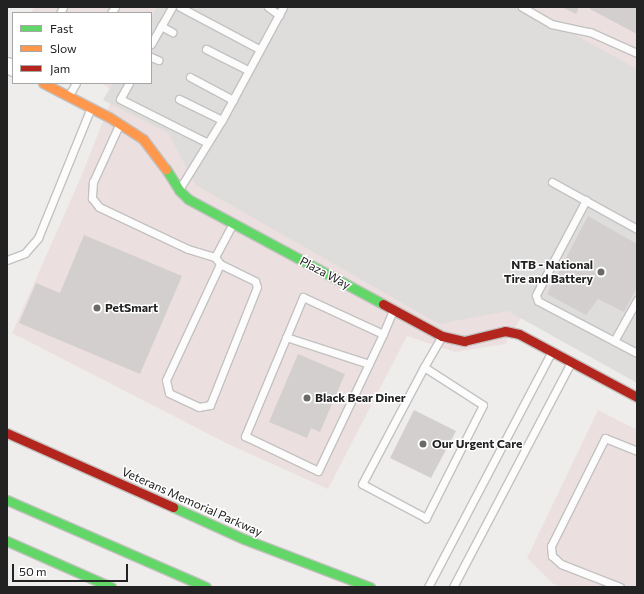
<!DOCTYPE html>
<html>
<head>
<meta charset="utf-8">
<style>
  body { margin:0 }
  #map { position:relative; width:644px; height:594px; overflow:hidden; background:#efedeb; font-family:Commissioner,sans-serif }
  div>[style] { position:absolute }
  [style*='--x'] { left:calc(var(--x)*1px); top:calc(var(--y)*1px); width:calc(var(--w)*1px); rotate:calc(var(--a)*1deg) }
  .commercial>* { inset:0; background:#ecdfe0 }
  .religious>* { inset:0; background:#dedddc }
  .building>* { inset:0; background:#d2cfce }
  .roads { filter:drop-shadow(1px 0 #c3c2c1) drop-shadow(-1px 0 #c3c2c1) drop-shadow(0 1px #c3c2c1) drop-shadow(0 -1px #c3c2c1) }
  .lane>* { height:7px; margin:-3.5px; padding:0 3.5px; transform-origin:3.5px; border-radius:3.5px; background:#fdfcfc }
  .street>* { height:15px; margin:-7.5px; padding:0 7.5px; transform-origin:7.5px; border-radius:7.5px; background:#fdfcfc }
  .fast>* { height:9px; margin:-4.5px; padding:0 4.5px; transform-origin:4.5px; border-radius:4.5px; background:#63d668 }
  .slow>* { height:9px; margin:-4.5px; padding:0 4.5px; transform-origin:4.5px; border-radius:4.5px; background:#ff974d }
  .jam>* { height:9px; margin:-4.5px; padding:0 4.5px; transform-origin:4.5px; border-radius:4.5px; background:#b3261e }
  .dots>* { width:11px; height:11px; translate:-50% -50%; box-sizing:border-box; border:2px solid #fff; border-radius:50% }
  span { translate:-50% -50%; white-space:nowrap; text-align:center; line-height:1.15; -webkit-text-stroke:3px #fff; paint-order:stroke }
  .poi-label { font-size:12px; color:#222; font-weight:700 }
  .right { translate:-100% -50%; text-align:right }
  .left { translate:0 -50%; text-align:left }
  .street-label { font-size:12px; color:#222 }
  .frame { position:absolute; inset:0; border:8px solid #222; pointer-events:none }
  .legend { position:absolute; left:12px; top:12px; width:140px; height:72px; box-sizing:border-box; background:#fff; border:1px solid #a7a7a7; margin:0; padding:5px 7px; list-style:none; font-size:12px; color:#222 }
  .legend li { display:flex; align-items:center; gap:8px; height:20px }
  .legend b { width:20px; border:1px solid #a7a7a7 }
  .scale { position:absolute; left:12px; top:564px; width:116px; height:18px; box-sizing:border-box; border:2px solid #222; border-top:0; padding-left:5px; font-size:12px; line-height:14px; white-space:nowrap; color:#222; -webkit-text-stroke:3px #fff; paint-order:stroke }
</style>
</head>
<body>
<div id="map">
  <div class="commercial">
    <div style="clip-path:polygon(34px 7px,637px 7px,637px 291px,523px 315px,505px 344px,455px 352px,407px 336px,328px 489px,228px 444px,12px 333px,81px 177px,115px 91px,100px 83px,151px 83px,151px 13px,31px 13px)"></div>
    <div style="clip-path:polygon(598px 410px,637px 430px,637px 587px,561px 587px,552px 583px,527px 558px)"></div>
  </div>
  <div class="religious">
    <div style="clip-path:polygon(157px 7px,525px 7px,637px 69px,637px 383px,508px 311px,439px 324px,196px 185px,168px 133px,103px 100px,113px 83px,151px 83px,151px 18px)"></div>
  </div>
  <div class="building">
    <div style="clip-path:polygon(562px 7px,579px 7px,576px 14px)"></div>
    <div style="clip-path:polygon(591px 7px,637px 7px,637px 34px,590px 9px)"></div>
    <div style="clip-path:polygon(588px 216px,637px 244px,637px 287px,624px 312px,598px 299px,586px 315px,547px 294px)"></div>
    <div style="clip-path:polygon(84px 235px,182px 276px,140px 374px,19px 323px,36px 283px,60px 293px)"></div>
    <div style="clip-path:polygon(298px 354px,345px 374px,320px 432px,311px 428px,307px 438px,269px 422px)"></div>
    <div style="clip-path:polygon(414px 410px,456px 431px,431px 478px,390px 458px)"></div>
  </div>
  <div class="roads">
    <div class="lane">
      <div style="--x:180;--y:7;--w:89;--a:28"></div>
      <div style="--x:268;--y:7;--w:14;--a:36"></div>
      <div style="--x:522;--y:7;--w:34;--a:30"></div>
      <div style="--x:551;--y:24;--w:40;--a:12"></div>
      <div style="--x:590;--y:32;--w:51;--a:24.1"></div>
      <div style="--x:60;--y:13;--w:7;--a:-63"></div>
      <div style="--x:111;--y:13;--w:7;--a:-56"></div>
      <div style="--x:161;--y:26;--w:13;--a:29"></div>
      <div style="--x:151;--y:44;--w:43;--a:-60.4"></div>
      <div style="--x:206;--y:49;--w:47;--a:26.6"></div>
      <div style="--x:151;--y:57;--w:8;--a:23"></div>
      <div style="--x:190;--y:77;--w:49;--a:28.1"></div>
      <div style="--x:129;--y:83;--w:18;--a:119"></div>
      <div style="--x:120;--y:99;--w:98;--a:26.6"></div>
      <div style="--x:69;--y:95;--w:14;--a:-60"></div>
      <div style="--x:179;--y:99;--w:48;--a:26"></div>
      <div style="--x:119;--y:125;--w:63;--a:114.5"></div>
      <div style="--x:93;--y:182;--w:16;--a:94"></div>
      <div style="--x:92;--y:198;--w:11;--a:52"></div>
      <div style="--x:99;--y:207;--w:98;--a:25.3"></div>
      <div style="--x:188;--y:249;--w:28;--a:17"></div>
      <div style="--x:215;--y:257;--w:36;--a:-62"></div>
      <div style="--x:552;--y:182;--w:97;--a:28.9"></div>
      <div style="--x:180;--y:188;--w:80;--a:-58.3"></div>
      <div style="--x:222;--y:120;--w:128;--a:-61.6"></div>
      <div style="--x:586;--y:200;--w:98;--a:117.9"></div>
      <div style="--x:540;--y:287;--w:9;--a:117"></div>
      <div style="--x:536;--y:295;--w:6;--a:72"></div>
      <div style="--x:538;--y:301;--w:112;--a:27.7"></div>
      <div style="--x:215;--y:257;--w:9;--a:54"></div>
      <div style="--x:220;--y:264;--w:39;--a:26"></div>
      <div style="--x:255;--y:281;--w:6;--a:72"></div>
      <div style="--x:257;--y:287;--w:127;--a:111.7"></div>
      <div style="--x:210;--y:405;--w:11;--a:170"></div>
      <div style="--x:199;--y:407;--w:33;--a:-155"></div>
      <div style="--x:169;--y:393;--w:13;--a:-103"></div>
      <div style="--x:166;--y:380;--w:128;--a:-65"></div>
      <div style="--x:7;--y:260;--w:19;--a:-21"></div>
      <div style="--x:25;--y:253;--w:20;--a:-49"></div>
      <div style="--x:38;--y:238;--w:138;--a:-67.9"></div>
      <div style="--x:383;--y:334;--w:88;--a:-155.2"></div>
      <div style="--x:303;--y:297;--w:151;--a:112.6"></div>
      <div style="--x:245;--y:436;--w:81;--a:25.6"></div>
      <div style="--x:318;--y:471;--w:152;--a:-64.6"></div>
      <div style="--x:383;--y:334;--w:25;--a:-67"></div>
      <div style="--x:286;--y:337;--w:87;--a:18"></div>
      <div style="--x:614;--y:341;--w:47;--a:-60.7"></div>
      <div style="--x:424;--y:367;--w:70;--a:32.8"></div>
      <div style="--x:483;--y:405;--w:127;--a:116.8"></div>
      <div style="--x:426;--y:518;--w:72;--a:-152"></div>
      <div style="--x:362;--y:484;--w:132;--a:-62.1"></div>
      <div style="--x:424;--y:367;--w:34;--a:-60"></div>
      <div style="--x:428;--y:587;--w:264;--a:-62.3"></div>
      <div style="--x:453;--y:587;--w:252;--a:-62.3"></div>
      <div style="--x:620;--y:587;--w:63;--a:-158.7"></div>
      <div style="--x:561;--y:564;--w:12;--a:-138"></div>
      <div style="--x:552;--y:556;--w:10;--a:-96"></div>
      <div style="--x:551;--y:546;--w:121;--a:-63.4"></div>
      <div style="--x:605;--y:438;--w:35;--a:22"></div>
    </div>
    <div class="street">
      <div style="--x:7;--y:65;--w:7;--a:27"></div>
    </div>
    <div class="fast">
      <div style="--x:166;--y:169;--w:25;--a:58"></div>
      <div style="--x:179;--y:190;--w:13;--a:45"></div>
      <div style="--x:188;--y:199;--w:221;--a:28.3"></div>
      <div style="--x:7;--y:500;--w:217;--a:23.6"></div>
      <div style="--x:173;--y:507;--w:78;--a:24.3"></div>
      <div style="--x:244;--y:539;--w:135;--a:20.9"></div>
      <div style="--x:7;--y:541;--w:114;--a:23.9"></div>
    </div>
    <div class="slow">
      <div style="--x:43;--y:83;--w:74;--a:27.3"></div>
      <div style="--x:109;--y:117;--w:40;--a:32.9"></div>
      <div style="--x:143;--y:139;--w:38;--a:53"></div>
    </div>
    <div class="jam">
      <div style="--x:383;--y:304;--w:67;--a:28.5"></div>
      <div style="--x:442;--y:336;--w:23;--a:13"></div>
      <div style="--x:464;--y:341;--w:42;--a:-13.7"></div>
      <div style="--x:505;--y:331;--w:14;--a:12"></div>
      <div style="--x:519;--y:334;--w:134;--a:28.1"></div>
      <div style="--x:7;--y:433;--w:182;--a:24"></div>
    </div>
  </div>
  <div class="dots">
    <div style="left:601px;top:272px;background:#6a6968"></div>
    <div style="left:97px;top:308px;background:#6a6968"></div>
    <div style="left:307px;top:398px;background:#6a6968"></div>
    <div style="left:423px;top:444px;background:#6a6968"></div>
  </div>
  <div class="poi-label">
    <span class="right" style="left:593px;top:272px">NTB - National<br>Tire and Battery</span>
    <span class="left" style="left:105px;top:308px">PetSmart</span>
    <span class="left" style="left:315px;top:398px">Black Bear Diner</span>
    <span class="left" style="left:432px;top:444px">Our Urgent Care</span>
  </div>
  <div class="street-label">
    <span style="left:325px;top:273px;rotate:28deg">Plaza Way</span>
    <span style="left:192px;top:502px;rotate:24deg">Veterans Memorial Parkway</span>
  </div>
  <div class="frame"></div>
  <ul class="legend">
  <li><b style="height:5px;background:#63d668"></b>Fast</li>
  <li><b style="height:5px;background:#ff974d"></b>Slow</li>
  <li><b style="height:5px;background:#b3261e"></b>Jam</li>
  </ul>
  <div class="scale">50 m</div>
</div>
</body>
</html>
